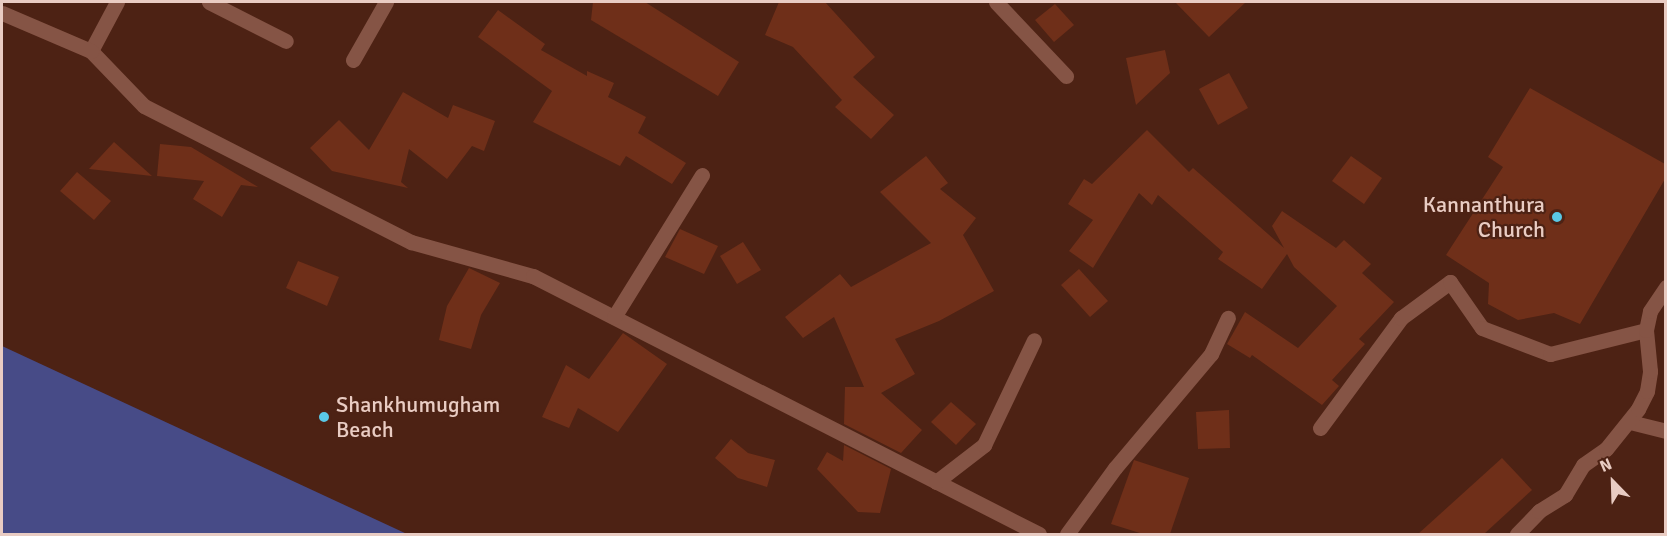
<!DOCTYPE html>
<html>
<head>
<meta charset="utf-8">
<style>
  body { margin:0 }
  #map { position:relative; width:1667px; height:536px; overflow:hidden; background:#4d2214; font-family:Signika,sans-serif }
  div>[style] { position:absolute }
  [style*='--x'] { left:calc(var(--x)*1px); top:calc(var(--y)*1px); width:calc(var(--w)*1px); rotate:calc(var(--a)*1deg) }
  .water>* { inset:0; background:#474b87 }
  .building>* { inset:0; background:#6f2f19 }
  .minor>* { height:15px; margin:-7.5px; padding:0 7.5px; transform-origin:7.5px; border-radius:7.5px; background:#855445 }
  .dots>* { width:16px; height:16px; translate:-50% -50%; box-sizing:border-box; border:3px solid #4d2214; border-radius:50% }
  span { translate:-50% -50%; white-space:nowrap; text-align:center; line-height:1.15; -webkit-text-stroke:4.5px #4d2214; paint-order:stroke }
  .poi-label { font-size:22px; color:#e9ccc3 }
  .right { translate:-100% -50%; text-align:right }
  .left { translate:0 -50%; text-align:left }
  .frame { position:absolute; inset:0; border:3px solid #e9ccc3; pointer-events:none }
  .north { position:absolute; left:1583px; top:452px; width:60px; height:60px; -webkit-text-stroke:4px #4d2214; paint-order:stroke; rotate:337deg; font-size:16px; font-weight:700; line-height:24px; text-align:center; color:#e9ccc3 }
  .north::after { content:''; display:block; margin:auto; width:21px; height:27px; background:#e9ccc3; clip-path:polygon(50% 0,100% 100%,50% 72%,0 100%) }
</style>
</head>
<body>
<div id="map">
  <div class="water">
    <div style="clip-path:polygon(2px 346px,407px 534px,2px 534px)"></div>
  </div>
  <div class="building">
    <div style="clip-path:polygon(593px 2px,645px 2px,739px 62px,718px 96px,591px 20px)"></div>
    <div style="clip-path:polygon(779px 2px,825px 2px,875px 57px,853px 77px,894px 115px,871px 139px,835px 107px,842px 100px,793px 47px,765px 35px)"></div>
    <div style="clip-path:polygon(1175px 2px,1246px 2px,1209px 37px)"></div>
    <div style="clip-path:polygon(1055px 4px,1074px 25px,1054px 42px,1035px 20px)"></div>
    <div style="clip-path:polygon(498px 10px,545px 44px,541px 50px,587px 76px,587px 71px,614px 83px,608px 97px,646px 117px,638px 133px,686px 163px,672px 184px,626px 156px,620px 166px,533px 122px,552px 91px,478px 37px)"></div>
    <div style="clip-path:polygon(1165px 50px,1170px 73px,1136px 105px,1126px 58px)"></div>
    <div style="clip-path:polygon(1229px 73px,1248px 108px,1218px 125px,1199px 89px)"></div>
    <div style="clip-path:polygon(1530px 88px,1665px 164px,1665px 179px,1580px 324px,1554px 313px,1518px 320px,1488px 304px,1489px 283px,1446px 255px,1503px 167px,1488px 157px)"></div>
    <div style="clip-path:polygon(403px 92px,448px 118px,453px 105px,495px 121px,484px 151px,472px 146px,447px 179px,409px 149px,401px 182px,408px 188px,332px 171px,310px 148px,339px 120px,369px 150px)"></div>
    <div style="clip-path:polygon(1147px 130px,1189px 172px,1193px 168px,1284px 248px,1272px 226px,1282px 211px,1336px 248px,1344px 240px,1371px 264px,1362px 273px,1394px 302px,1359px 339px,1365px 344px,1332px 380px,1339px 386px,1322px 405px,1252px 355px,1250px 358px,1227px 344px,1245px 312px,1298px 348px,1337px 306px,1294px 267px,1287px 254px,1262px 289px,1218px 259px,1223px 252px,1158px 195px,1152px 205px,1139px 193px,1093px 268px,1069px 251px,1093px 220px,1068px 204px,1084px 179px,1092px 184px)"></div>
    <div style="clip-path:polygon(114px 142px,152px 176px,89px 169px)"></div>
    <div style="clip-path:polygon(160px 144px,191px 147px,258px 187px,241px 185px,222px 217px,193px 199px,204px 181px,157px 176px)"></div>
    <div style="clip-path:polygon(926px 156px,948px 183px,940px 189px,976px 218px,963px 235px,994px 291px,939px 321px,895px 339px,915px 374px,881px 393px,922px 430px,901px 453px,844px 424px,845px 387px,864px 387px,834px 317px,803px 338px,785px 317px,840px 274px,851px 287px,931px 243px,880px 192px)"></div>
    <div style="clip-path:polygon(1351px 156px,1382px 178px,1364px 204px,1332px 181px)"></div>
    <div style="clip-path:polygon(77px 172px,111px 201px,94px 220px,60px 191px)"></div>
    <div style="clip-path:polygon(680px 229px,718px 246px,704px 274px,665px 257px)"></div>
    <div style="clip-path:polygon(743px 242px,761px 270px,737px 284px,720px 256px)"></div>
    <div style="clip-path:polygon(298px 261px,339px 277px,327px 306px,286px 288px)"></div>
    <div style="clip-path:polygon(469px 268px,500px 283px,481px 315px,471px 349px,439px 340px,447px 306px)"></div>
    <div style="clip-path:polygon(1079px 269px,1108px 301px,1090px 317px,1061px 285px)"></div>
    <div style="clip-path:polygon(623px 333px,667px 364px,618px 432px,578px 408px,569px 428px,542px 417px,566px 365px,589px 379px)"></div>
    <div style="clip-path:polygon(951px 402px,976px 424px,956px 445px,931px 422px)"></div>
    <div style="clip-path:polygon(1229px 410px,1230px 448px,1198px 449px,1196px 412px)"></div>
    <div style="clip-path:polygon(731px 439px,748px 453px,775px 460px,767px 487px,738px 478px,715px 458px)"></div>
    <div style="clip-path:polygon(844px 445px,891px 469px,880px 513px,858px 512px,817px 469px,827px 452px,843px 461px)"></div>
    <div style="clip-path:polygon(1502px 458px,1532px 490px,1484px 534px,1418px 534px)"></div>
    <div style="clip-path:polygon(1134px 460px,1189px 478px,1170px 534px,1143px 534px,1111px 524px)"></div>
  </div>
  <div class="minor">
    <div style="--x:117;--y:2;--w:55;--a:118"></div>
    <div style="--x:91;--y:51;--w:76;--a:46.1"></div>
    <div style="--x:144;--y:106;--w:300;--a:27"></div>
    <div style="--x:411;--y:242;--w:127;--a:15.6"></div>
    <div style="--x:533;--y:276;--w:568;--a:27.02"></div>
    <div style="--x:209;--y:2;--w:86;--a:26.9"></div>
    <div style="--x:996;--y:2;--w:102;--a:46.6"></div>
    <div style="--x:2;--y:13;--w:97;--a:23.1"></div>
    <div style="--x:353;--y:60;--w:67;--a:-60.4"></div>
    <div style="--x:614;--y:317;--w:167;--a:-58.2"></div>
    <div style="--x:1630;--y:422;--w:37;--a:14"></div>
    <div style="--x:1320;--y:428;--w:137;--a:-53.6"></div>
    <div style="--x:1401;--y:318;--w:61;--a:-36.3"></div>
    <div style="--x:1450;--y:282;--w:56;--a:55.2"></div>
    <div style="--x:1482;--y:328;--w:73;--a:20.9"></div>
    <div style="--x:1550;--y:354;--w:99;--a:-14"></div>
    <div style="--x:936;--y:482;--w:61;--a:-37.6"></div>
    <div style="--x:984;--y:445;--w:116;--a:-64.5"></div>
    <div style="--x:1067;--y:534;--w:82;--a:-54"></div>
    <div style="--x:1115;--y:468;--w:149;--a:-49.9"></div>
    <div style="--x:1211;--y:354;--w:40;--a:-65"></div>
    <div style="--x:1517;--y:534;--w:32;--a:-46"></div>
    <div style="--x:1539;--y:511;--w:31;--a:-32"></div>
    <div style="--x:1565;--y:495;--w:35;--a:-59"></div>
    <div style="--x:1583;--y:465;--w:28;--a:-35"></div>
    <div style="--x:1606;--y:449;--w:51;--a:-51.3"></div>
    <div style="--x:1638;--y:409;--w:20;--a:-63"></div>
    <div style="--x:1647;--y:391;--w:20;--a:-81"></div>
    <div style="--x:1650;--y:371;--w:41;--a:-95.6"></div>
    <div style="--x:1646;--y:330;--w:19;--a:-78"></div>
    <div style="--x:1650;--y:311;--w:29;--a:-56"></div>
  </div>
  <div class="dots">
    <div style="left:1557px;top:217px;background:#5ac8e6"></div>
    <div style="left:324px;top:417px;background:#5ac8e6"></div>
  </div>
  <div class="poi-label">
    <span class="right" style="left:1545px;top:217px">Kannanthura<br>Church</span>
    <span class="left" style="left:336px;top:417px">Shankhumugham<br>Beach</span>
  </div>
  <div class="frame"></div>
  <div class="north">N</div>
</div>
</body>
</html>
